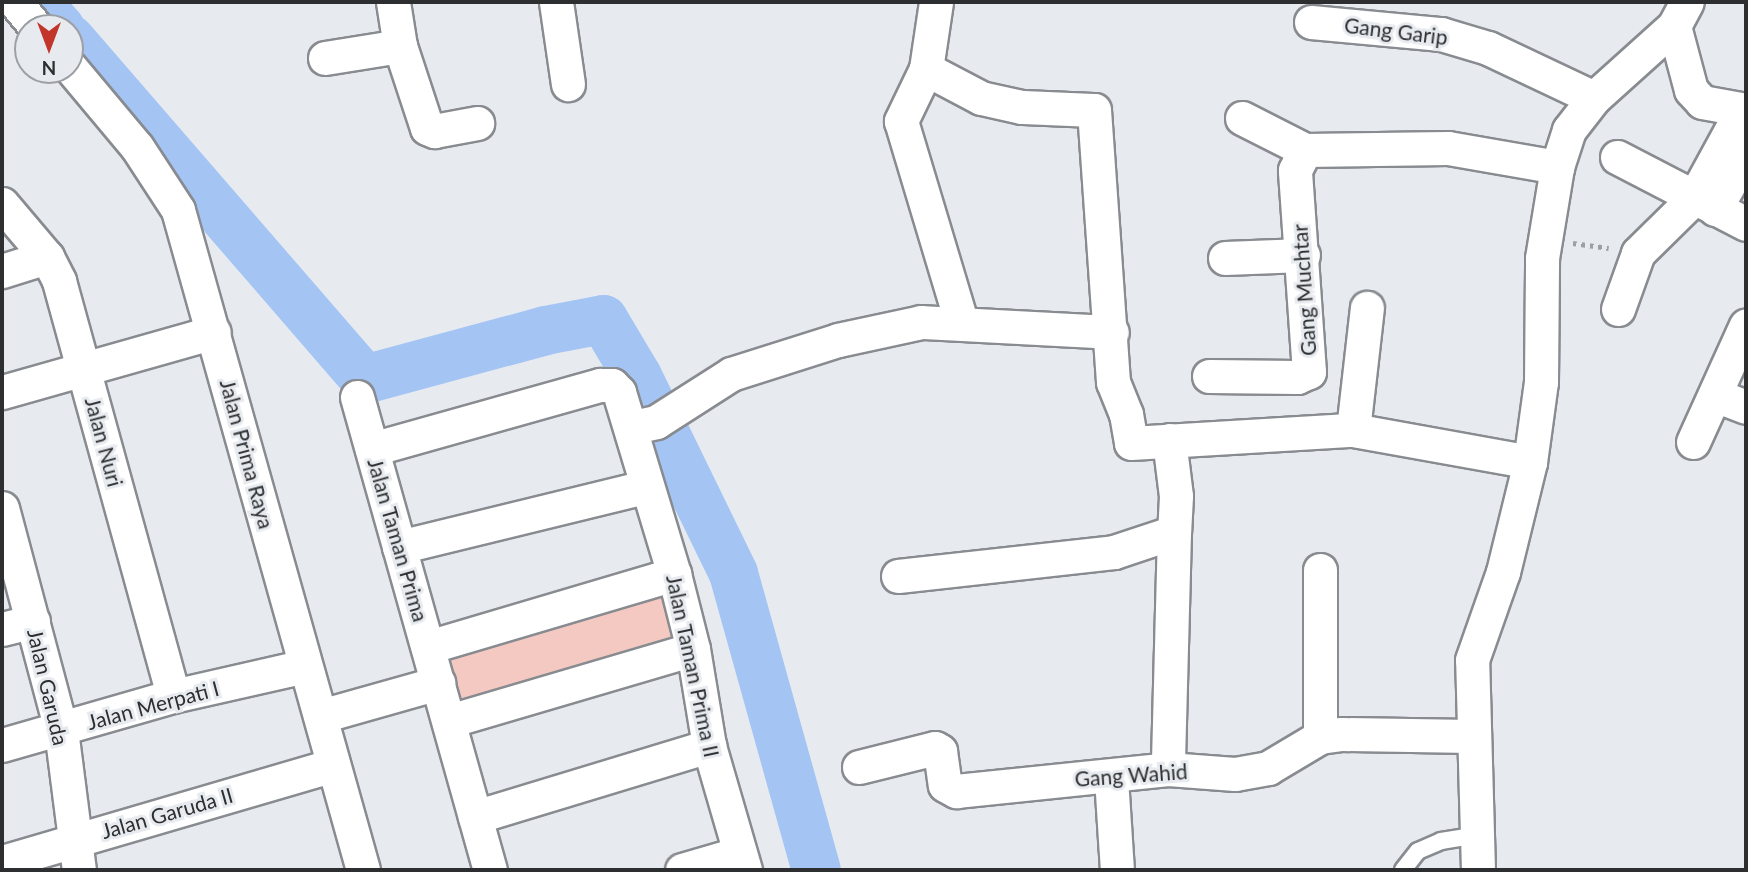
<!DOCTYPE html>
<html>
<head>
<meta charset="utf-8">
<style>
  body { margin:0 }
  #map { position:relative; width:1748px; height:872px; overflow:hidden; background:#e7ebf0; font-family:Lato,sans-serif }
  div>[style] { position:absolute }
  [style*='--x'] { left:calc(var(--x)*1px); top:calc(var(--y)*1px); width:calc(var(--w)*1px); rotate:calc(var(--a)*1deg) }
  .green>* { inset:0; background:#f3c9c2 }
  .river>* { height:49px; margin:-24.5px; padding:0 24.5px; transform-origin:24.5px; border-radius:24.5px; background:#a4c4f4 }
  .path>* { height:4.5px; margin-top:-2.25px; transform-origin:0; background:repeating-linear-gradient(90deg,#9c9fa3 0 3.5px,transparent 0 8.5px) }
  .roads { filter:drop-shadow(2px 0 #888b90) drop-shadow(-2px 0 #888b90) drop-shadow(0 2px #888b90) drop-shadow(0 -2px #888b90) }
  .lane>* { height:16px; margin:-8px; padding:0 8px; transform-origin:8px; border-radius:8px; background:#fff }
  .street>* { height:33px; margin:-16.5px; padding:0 16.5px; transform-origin:16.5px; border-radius:16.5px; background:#fff }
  span { translate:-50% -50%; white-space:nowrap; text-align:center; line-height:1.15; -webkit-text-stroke:6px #e7ebf0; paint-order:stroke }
  .street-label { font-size:21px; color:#2c2e30 }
  .frame { position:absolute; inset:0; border:4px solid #2c2e30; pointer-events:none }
  .north { position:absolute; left:14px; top:14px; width:70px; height:70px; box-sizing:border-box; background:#e7ebf0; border:2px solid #9c9fa3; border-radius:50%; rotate:180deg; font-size:19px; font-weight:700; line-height:28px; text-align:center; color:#2c2e30 }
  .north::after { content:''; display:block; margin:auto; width:24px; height:32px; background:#c2352b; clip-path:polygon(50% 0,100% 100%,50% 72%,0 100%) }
</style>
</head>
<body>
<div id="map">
  <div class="green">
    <div style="clip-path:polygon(670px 585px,685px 643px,454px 713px,437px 651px)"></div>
  </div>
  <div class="river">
    <div style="--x:36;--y:2;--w:35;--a:47"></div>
    <div style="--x:70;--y:39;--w:449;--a:49.1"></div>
    <div style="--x:364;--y:379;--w:188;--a:-15.1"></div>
    <div style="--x:545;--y:330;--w:59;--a:-10.7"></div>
    <div style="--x:603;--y:319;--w:66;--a:59.2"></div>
    <div style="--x:637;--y:376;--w:219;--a:64"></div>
    <div style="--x:733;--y:573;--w:308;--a:74.4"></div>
  </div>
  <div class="path">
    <div style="--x:1573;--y:243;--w:36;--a:8"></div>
  </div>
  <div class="roads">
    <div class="lane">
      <div style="--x:1403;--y:870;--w:24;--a:-52"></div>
      <div style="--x:1418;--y:851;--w:25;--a:-23"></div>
      <div style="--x:1441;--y:841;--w:37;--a:-9"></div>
    </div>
    <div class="street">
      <div style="--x:15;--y:2;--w:34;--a:50"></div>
      <div style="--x:393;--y:2;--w:45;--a:81"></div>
      <div style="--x:400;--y:46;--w:86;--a:71.8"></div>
      <div style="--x:427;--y:128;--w:8;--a:23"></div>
      <div style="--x:434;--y:131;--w:44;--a:-10.5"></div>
      <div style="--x:556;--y:2;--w:83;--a:81.7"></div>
      <div style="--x:936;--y:2;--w:68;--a:98.5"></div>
      <div style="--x:926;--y:69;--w:58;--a:115.7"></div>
      <div style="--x:901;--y:121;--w:209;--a:73.3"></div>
      <div style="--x:1311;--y:22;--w:131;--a:5.3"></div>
      <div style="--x:1441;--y:34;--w:49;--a:16.6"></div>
      <div style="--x:1488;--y:48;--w:117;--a:25.3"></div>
      <div style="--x:1674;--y:26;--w:66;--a:75.1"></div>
      <div style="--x:1691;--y:90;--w:16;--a:47"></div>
      <div style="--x:1702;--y:102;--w:45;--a:10.3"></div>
      <div style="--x:325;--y:58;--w:76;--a:-9.1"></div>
      <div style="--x:70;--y:67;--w:104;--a:50.1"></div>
      <div style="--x:137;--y:147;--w:75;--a:56.9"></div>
      <div style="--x:178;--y:210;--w:685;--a:74.34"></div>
      <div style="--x:926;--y:69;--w:62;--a:27.8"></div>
      <div style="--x:981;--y:98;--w:42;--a:12.4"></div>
      <div style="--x:1022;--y:107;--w:72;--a:2.4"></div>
      <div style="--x:1094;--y:110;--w:273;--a:86"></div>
      <div style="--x:1113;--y:382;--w:35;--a:68"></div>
      <div style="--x:1126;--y:414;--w:29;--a:80"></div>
      <div style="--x:1131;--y:443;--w:222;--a:-3.4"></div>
      <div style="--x:1353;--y:430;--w:180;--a:10.2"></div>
      <div style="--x:1242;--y:118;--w:71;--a:26.9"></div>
      <div style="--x:1617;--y:157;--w:145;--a:27.4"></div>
      <div style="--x:2;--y:204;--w:70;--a:49.7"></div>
      <div style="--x:47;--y:257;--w:27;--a:63"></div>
      <div style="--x:59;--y:281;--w:430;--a:74.6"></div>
      <div style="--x:1715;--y:209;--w:63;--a:-60.6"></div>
      <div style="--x:1225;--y:258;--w:78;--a:-2.2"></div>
      <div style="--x:2;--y:271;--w:47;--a:-17.3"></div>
      <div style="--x:1618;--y:309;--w:59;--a:-70.3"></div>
      <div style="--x:1638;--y:253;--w:78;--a:-44.5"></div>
      <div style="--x:1694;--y:198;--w:100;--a:-61.4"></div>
      <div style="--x:1209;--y:376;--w:88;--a:0.7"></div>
      <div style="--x:1297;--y:377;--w:13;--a:-23"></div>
      <div style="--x:1309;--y:372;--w:202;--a:-94"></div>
      <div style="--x:1295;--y:170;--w:22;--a:-63"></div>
      <div style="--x:1305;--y:150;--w:143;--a:-0.8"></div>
      <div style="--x:1448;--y:148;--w:111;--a:9.9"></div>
      <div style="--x:2;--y:392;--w:220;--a:-15.8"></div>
      <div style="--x:1715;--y:395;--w:33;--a:21"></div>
      <div style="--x:357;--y:397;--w:491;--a:74.3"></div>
      <div style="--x:633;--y:427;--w:24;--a:-12"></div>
      <div style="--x:656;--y:422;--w:89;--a:-32.6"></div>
      <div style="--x:731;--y:374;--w:112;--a:-17.6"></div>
      <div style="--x:838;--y:340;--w:85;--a:-12.2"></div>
      <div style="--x:921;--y:322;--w:191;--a:3"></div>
      <div style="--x:1353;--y:430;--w:123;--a:-83.5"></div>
      <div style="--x:1169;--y:440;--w:56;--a:82.9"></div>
      <div style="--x:1176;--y:496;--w:36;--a:93"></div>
      <div style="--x:1693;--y:442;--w:128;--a:-65.6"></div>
      <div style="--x:372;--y:449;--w:237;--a:-15.7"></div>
      <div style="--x:600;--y:385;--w:12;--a:0"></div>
      <div style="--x:612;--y:385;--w:10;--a:45"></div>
      <div style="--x:619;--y:392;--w:190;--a:73.2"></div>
      <div style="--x:674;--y:574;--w:77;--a:75.8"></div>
      <div style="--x:693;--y:649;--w:98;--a:80.6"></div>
      <div style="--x:709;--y:746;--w:129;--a:73.8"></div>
      <div style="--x:2;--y:508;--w:230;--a:75.1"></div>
      <div style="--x:61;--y:730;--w:141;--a:82.7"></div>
      <div style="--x:399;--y:547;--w:254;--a:-13.7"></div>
      <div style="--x:898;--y:576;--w:217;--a:-6.3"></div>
      <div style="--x:1114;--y:552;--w:63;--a:-18.4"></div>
      <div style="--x:1174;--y:532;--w:237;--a:91.5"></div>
      <div style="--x:2;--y:629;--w:32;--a:-14"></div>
      <div style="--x:428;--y:647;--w:257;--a:-16.5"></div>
      <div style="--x:321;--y:716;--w:122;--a:-15.8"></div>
      <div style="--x:449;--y:721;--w:254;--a:-16.4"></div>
      <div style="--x:1320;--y:737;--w:167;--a:-90"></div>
      <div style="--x:2;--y:745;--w:178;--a:-16"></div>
      <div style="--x:173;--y:696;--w:135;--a:-12.8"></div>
      <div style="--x:859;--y:767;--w:78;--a:-14"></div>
      <div style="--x:935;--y:748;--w:6;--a:31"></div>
      <div style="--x:940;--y:751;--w:34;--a:82"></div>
      <div style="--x:945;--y:785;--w:13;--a:29"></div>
      <div style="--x:956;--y:791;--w:213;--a:-5.9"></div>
      <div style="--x:1168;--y:769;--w:67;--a:4.3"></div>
      <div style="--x:1235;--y:774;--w:34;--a:-10"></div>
      <div style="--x:1268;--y:768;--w:61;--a:-30.8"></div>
      <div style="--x:1320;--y:737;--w:22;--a:-8"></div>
      <div style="--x:1342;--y:734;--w:130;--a:0.9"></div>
      <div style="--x:1111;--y:778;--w:92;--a:86.3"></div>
      <div style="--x:475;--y:817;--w:245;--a:-16.9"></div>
      <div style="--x:2;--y:862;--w:345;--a:-16.3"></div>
      <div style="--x:682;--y:870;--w:60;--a:-16.3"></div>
      <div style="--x:1478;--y:870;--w:210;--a:-91.6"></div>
      <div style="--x:1472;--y:660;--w:93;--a:-70.6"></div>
      <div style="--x:1503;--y:572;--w:113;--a:-76.2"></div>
      <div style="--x:1530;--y:462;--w:81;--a:-82.2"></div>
      <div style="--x:1541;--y:382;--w:124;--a:-89.5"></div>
      <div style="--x:1542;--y:258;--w:92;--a:-80.6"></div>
      <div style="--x:1557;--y:167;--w:39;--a:-72"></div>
      <div style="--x:1569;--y:130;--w:41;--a:-52"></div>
      <div style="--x:1594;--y:98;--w:108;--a:-42"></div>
      <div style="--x:1674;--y:26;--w:27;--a:-62"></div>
    </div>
  </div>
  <div class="street-label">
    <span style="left:1396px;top:31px;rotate:7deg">Gang Garip</span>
    <span style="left:1304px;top:290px;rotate:-94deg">Gang Muchtar</span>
    <span style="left:104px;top:442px;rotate:75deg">Jalan Nuri</span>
    <span style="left:247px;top:454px;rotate:75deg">Jalan Prima Raya</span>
    <span style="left:398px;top:540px;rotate:74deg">Jalan Taman Prima</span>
    <span style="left:693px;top:666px;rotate:78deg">Jalan Taman Prima II</span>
    <span style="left:48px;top:687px;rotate:77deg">Jalan Garuda</span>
    <span style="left:153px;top:705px;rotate:-15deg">Jalan Merpati I</span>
    <span style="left:1131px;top:775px;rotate:-4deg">Gang Wahid</span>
    <span style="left:167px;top:813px;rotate:-16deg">Jalan Garuda II</span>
  </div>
  <div class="frame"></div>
  <div class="north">N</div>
</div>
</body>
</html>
